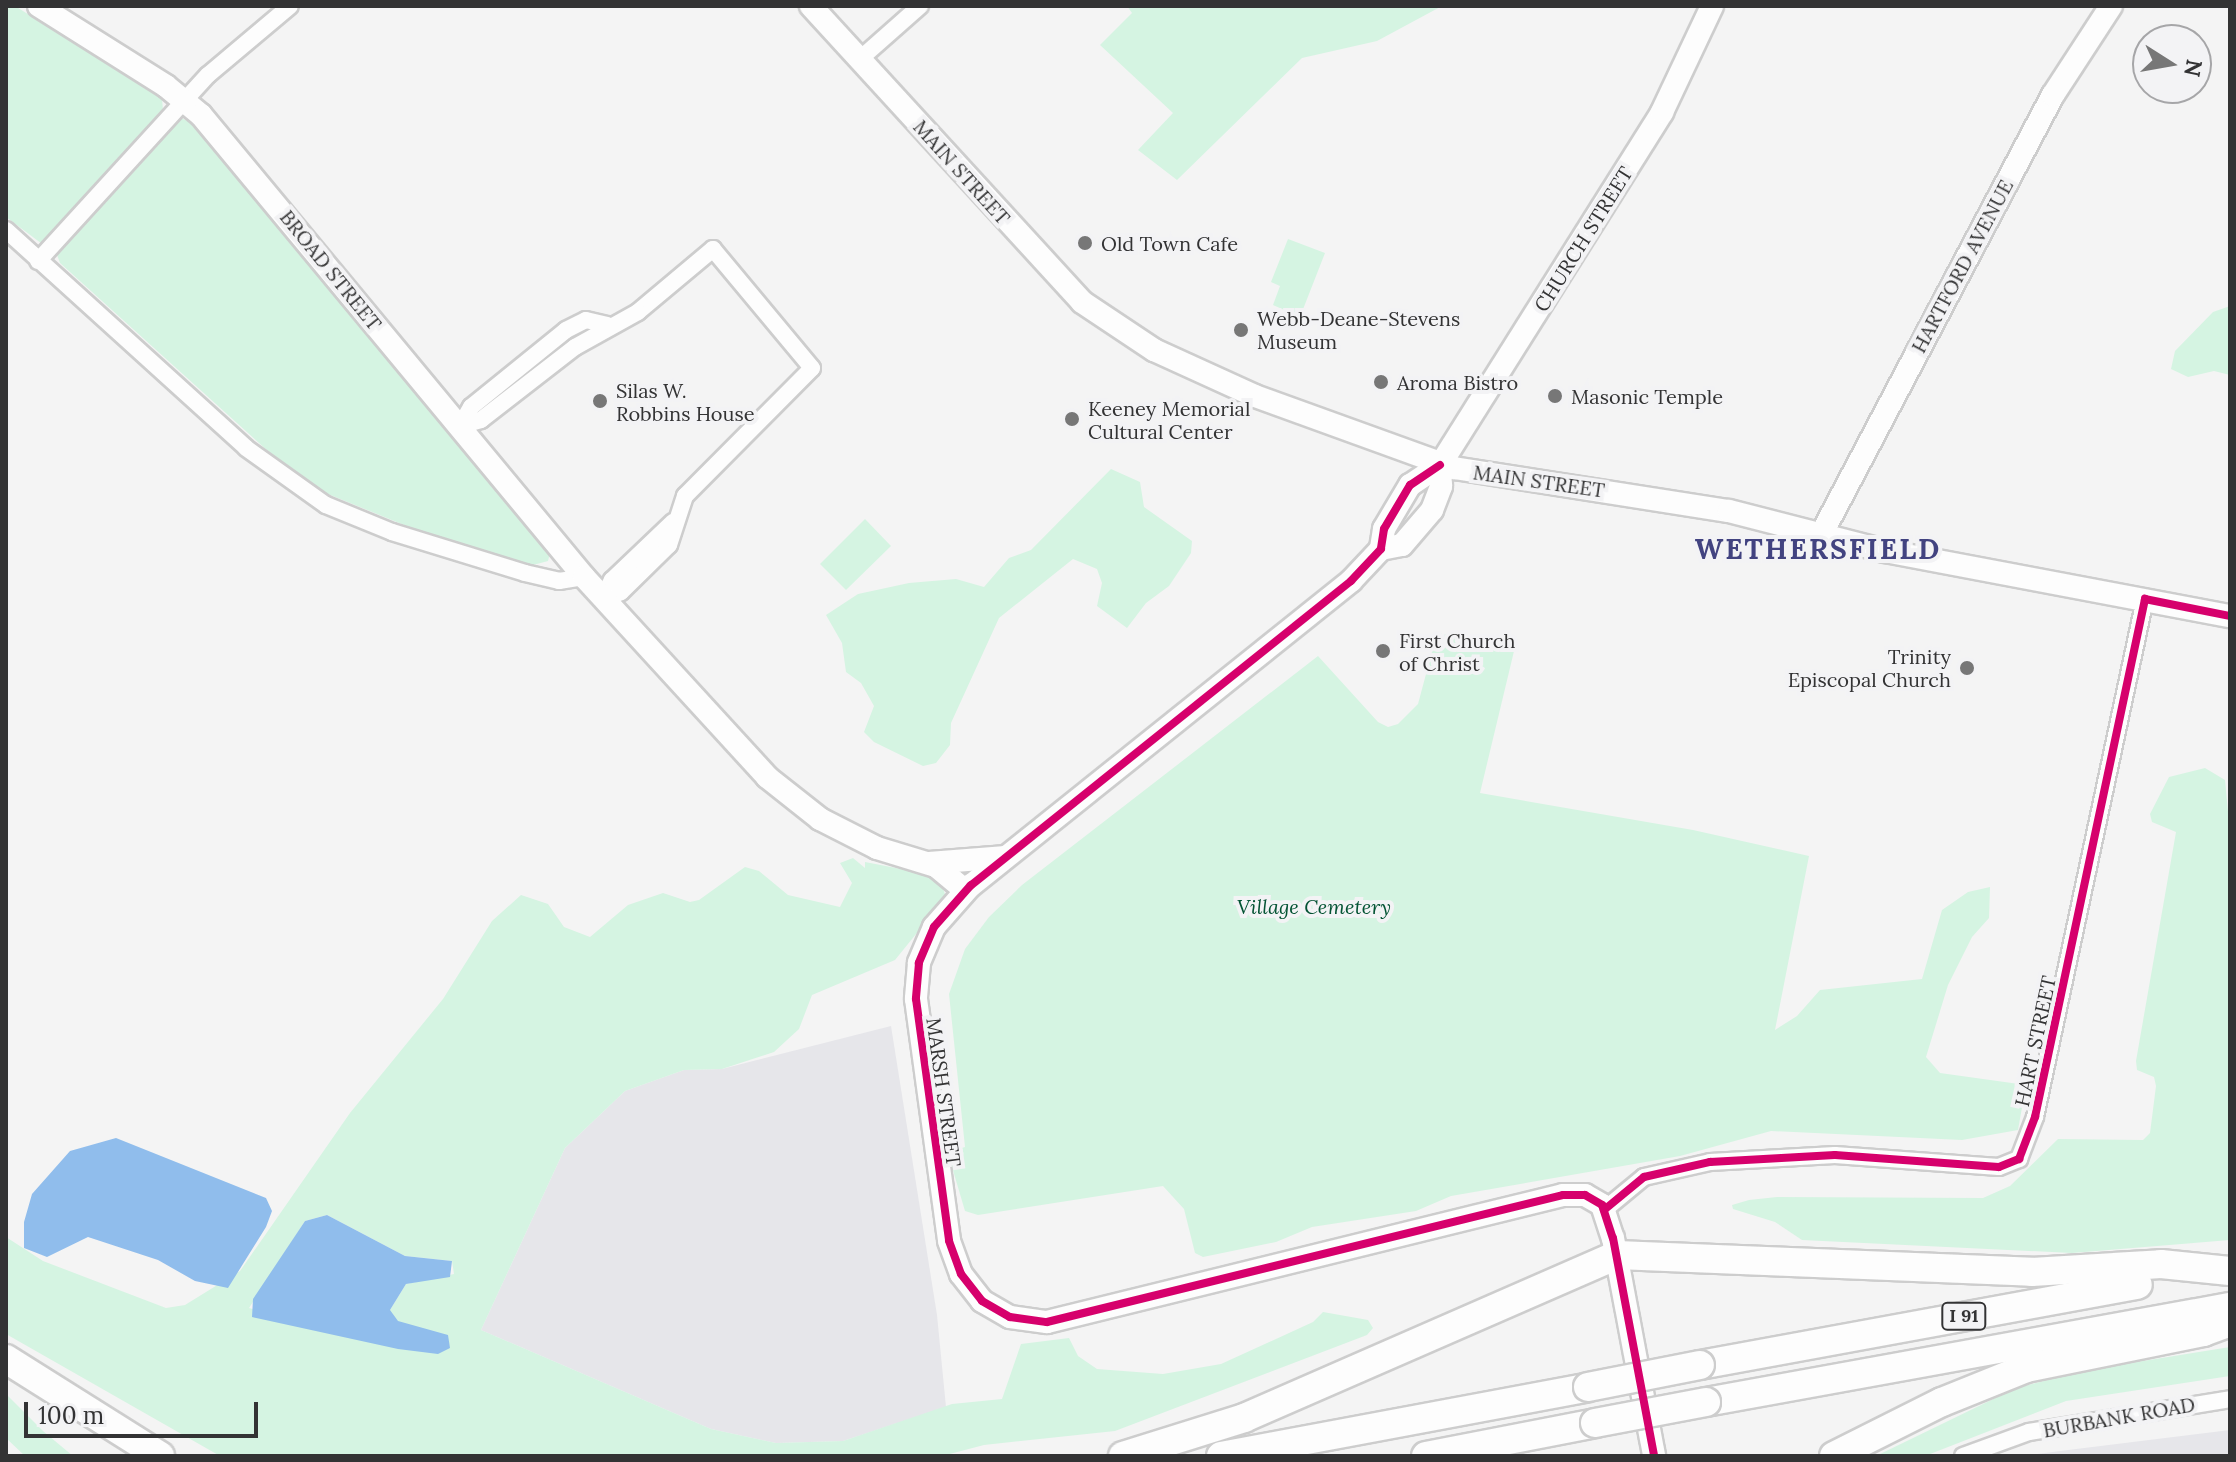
<!DOCTYPE html>
<html>
<head>
<meta charset="utf-8">
<style>
  body { margin:0 }
  #map { position:relative; width:2236px; height:1462px; overflow:hidden; background:#f4f4f4; font-family:Lora,serif }
  div>[style] { position:absolute }
  [style*='--x'] { left:calc(var(--x)*1px); top:calc(var(--y)*1px); width:calc(var(--w)*1px); rotate:calc(var(--a)*1deg) }
  .built>* { inset:0; background:#e6e6ea }
  .green>* { inset:0; background:#d5f4e2 }
  .water>* { inset:0; background:#90bdec }
  .roads { filter:drop-shadow(2px 0 #cdcdcd) drop-shadow(-2px 0 #cdcdcd) drop-shadow(0 2px #cdcdcd) drop-shadow(0 -2px #cdcdcd) }
  .street>* { height:16px; margin:-8px; padding:0 8px; transform-origin:8px; border-radius:8px; background:#fdfdfd }
  .secondary>* { height:22px; margin:-11px; padding:0 11px; transform-origin:11px; border-radius:11px; background:#fdfdfd }
  .highway>* { height:28px; margin:-14px; padding:0 14px; transform-origin:14px; border-radius:14px; background:#fdfdfd }
  .bridges { filter:drop-shadow(2px 0 #cdcdcd) drop-shadow(-2px 0 #cdcdcd) drop-shadow(0 2px #cdcdcd) drop-shadow(0 -2px #cdcdcd) }
  .highway-bridge>* { height:28px; margin:-14px; padding:0 14px; transform-origin:14px; border-radius:14px; background:#fdfdfd }
  .cycleway>* { height:8px; margin:-4px; padding:0 4px; transform-origin:4px; border-radius:4px; background:#d6006c }
  .dots>* { width:22px; height:22px; translate:-50% -50%; box-sizing:border-box; border:4px solid #f3f3f5; border-radius:50% }
  span { translate:-50% -50%; white-space:nowrap; text-align:center; line-height:1.15; -webkit-text-stroke:8px #f3f3f5; paint-order:stroke }
  .shield-label span { padding:2px 6px; background:#f3f3f5; border:2px solid; border-radius:6px; -webkit-text-stroke-width:0 }
  .shield-label { font-size:18px; color:#333334; font-weight:700 }
  .street-label { font-size:20px; color:#333334 }
  .poi-label { font-size:20px; color:#333334 }
  .left { translate:0 -50%; text-align:left }
  .right { translate:-100% -50%; text-align:right }
  .park-label { font-size:20px; color:#035333; font-style:italic }
  .district-label { font-size:28px; color:#424380; font-weight:700; letter-spacing:2px }
  .frame { position:absolute; inset:0; border:8px solid #333334; pointer-events:none }
  .north { position:absolute; left:2132px; top:24px; width:80px; height:80px; box-sizing:border-box; background:#f3f3f5; border:2px solid #a6a6a8; border-radius:50%; rotate:101deg; font-size:22px; font-weight:700; line-height:32px; text-align:center; color:#333334 }
  .north::after { content:''; display:block; margin:auto; width:28px; height:36px; background:#777; clip-path:polygon(50% 0,100% 100%,50% 72%,0 100%) }
  .scale { position:absolute; left:24px; top:1402px; width:234px; height:36px; box-sizing:border-box; border:4px solid #333334; border-top:0; padding-left:10px; font-size:24px; line-height:28px; white-space:nowrap; color:#333334; -webkit-text-stroke:6px #f3f3f5; paint-order:stroke }
</style>
</head>
<body>
<div id="map">
  <div class="built">
    <div style="clip-path:polygon(891px 1026px,937px 1315px,946px 1407px,843px 1441px,776px 1443px,711px 1429px,481px 1330px,565px 1148px,625px 1091px,684px 1070px,722px 1069px)"></div>
    <div style="clip-path:polygon(2230px 1430px,2230px 1456px,2030px 1455px,2060px 1451px)"></div>
  </div>
  <div class="green">
    <div style="clip-path:polygon(6px 6px,15px 6px,162px 98px,163px 111px,193px 123px,207px 136px,460px 440px,550px 553px,548px 561px,533px 565px,436px 538px,318px 490px,291px 472px,60px 263px,57px 255px,6px 217px)"></div>
    <div style="clip-path:polygon(1127px 6px,1442px 6px,1377px 41px,1302px 58px,1177px 180px,1138px 150px,1173px 113px,1100px 45px,1132px 13px)"></div>
    <div style="clip-path:polygon(1288px 239px,1325px 253px,1300px 317px,1273px 305px,1280px 286px,1271px 282px)"></div>
    <div style="clip-path:polygon(2230px 306px,2230px 375px,2214px 371px,2188px 377px,2171px 369px,2175px 351px,2213px 312px)"></div>
    <div style="clip-path:polygon(1111px 469px,1140px 482px,1144px 507px,1192px 541px,1191px 553px,1169px 586px,1146px 603px,1127px 628px,1097px 606px,1102px 583px,1097px 569px,1073px 559px,999px 618px,951px 723px,950px 745px,936px 763px,923px 766px,874px 742px,864px 732px,874px 706px,861px 683px,846px 672px,842px 643px,826px 615px,858px 594px,909px 583px,956px 579px,984px 587px,1009px 558px,1031px 550px)"></div>
    <div style="clip-path:polygon(865px 519px,891px 546px,846px 590px,820px 564px)"></div>
    <div style="clip-path:polygon(1437px 633px,1515px 647px,1480px 793px,1693px 830px,1809px 856px,1775px 1030px,1797px 1016px,1820px 990px,1922px 979px,1942px 910px,1968px 892px,1990px 887px,1989px 918px,1972px 937px,1948px 985px,1926px 1057px,1940px 1073px,2026px 1085px,2018px 1130px,1962px 1140px,1771px 1131px,1680px 1156px,1451px 1196px,1416px 1211px,1312px 1227px,1276px 1242px,1203px 1257px,1195px 1253px,1184px 1209px,1163px 1186px,978px 1215px,965px 1211px,952px 1167px,955px 1150px,965px 1147px,949px 994px,965px 949px,989px 917px,1022px 885px,1318px 656px,1378px 722px,1388px 727px,1398px 724px,1418px 704px)"></div>
    <div style="clip-path:polygon(2205px 768px,2225px 780px,2230px 833px,2230px 1240px,2072px 1253px,1802px 1240px,1775px 1222px,1733px 1209px,1732px 1205px,1749px 1200px,1777px 1197px,1983px 1198px,2010px 1186px,2058px 1139px,2143px 1140px,2150px 1133px,2156px 1086px,2154px 1077px,2137px 1070px,2136px 1061px,2176px 832px,2152px 822px,2150px 814px,2169px 777px)"></div>
    <div style="clip-path:polygon(evenodd,853px 858px,865px 868px,865px 862px,932px 875px,940px 880px,946px 897px,895px 960px,812px 995px,799px 1029px,774px 1052px,722px 1069px,684px 1070px,625px 1091px,565px 1148px,481px 1330px,711px 1429px,776px 1443px,843px 1441px,952px 1404px,1002px 1399px,1021px 1344px,1069px 1338px,1078px 1356px,1097px 1369px,1163px 1374px,1221px 1364px,1313px 1322px,1323px 1312px,1368px 1320px,1373px 1328px,1367px 1335px,1115px 1431px,984px 1445px,942px 1456px,220px 1456px,6px 1334px,6px 1237px,43px 1261px,166px 1308px,185px 1305px,240px 1271px,350px 1113px,443px 999px,492px 921px,521px 895px,548px 904px,564px 927px,590px 937px,628px 905px,663px 893px,690px 902px,699px 900px,745px 867px,759px 871px,788px 895px,840px 907px,852px 883px,840px 863px,853px 858px,327px 1215px,405px 1256px,452px 1261px,454px 1274px,406px 1284px,390px 1310px,349px 1336px,249px 1308px,305px 1221px,327px 1215px)"></div>
    <div style="clip-path:polygon(2230px 1347px,2230px 1376px,2066px 1401px,1925px 1456px,1876px 1456px,2016px 1388px,2087px 1370px)"></div>
    <div style="clip-path:polygon(6px 1394px,43px 1431px,73px 1456px,25px 1456px,6px 1438px)"></div>
  </div>
  <div class="water">
    <div style="clip-path:polygon(116px 1138px,266px 1198px,272px 1211px,266px 1227px,228px 1288px,195px 1281px,158px 1260px,88px 1237px,47px 1257px,24px 1248px,24px 1222px,32px 1194px,70px 1151px)"></div>
    <div style="clip-path:polygon(327px 1215px,405px 1256px,452px 1261px,450px 1277px,406px 1284px,390px 1310px,398px 1321px,448px 1335px,450px 1348px,438px 1354px,398px 1349px,252px 1317px,253px 1299px,305px 1221px)"></div>
  </div>
  <div class="roads">
    <div class="street">
      <div style="--x:860;--y:59;--w:80;--a:-41.5"></div>
      <div style="--x:6;--y:230;--w:324;--a:42.2"></div>
      <div style="--x:246;--y:448;--w:98;--a:35.5"></div>
      <div style="--x:326;--y:505;--w:71;--a:22.2"></div>
      <div style="--x:392;--y:532;--w:139;--a:17.1"></div>
      <div style="--x:525;--y:573;--w:35;--a:13"></div>
      <div style="--x:559;--y:581;--w:25;--a:-9"></div>
      <div style="--x:38;--y:261;--w:252;--a:-47.6"></div>
      <div style="--x:208;--y:75;--w:107;--a:-40.1"></div>
      <div style="--x:603;--y:599;--w:19;--a:-21"></div>
      <div style="--x:621;--y:592;--w:67;--a:-44.4"></div>
      <div style="--x:669;--y:545;--w:52;--a:-71.9"></div>
      <div style="--x:685;--y:496;--w:180;--a:-45.2"></div>
      <div style="--x:812;--y:368;--w:155;--a:-129.8"></div>
      <div style="--x:713;--y:249;--w:98;--a:140"></div>
      <div style="--x:638;--y:312;--w:72;--a:150.9"></div>
      <div style="--x:575;--y:347;--w:119;--a:142.2"></div>
      <div style="--x:481;--y:420;--w:22;--a:164"></div>
      <div style="--x:460;--y:426;--w:22;--a:-60"></div>
      <div style="--x:471;--y:407;--w:122;--a:-39"></div>
      <div style="--x:566;--y:330;--w:22;--a:-27"></div>
      <div style="--x:586;--y:320;--w:22;--a:13"></div>
      <div style="--x:603;--y:599;--w:21;--a:-65"></div>
      <div style="--x:612;--y:580;--w:84;--a:-43.6"></div>
      <div style="--x:1604;--y:1210;--w:52;--a:-39.5"></div>
      <div style="--x:1644;--y:1177;--w:68;--a:-12.8"></div>
      <div style="--x:1710;--y:1162;--w:125;--a:-3.2"></div>
      <div style="--x:1835;--y:1155;--w:164;--a:4.2"></div>
      <div style="--x:1999;--y:1167;--w:22;--a:-22"></div>
      <div style="--x:2019;--y:1159;--w:45;--a:-69.1"></div>
      <div style="--x:2035;--y:1117;--w:530;--a:-78.01"></div>
      <div style="--x:1963;--y:1456;--w:70;--a:-20"></div>
      <div style="--x:2029;--y:1432;--w:204;--a:-9.3"></div>
    </div>
    <div class="secondary">
      <div style="--x:39;--y:6;--w:150;--a:32.2"></div>
      <div style="--x:166;--y:86;--w:45;--a:39.6"></div>
      <div style="--x:201;--y:115;--w:600;--a:50.34"></div>
      <div style="--x:584;--y:577;--w:271;--a:47.5"></div>
      <div style="--x:767;--y:777;--w:68;--a:38.4"></div>
      <div style="--x:820;--y:819;--w:64;--a:27"></div>
      <div style="--x:877;--y:848;--w:62;--a:17"></div>
      <div style="--x:936;--y:866;--w:38;--a:40"></div>
      <div style="--x:811;--y:6;--w:401;--a:47.5"></div>
      <div style="--x:1082;--y:302;--w:87;--a:33.7"></div>
      <div style="--x:1154;--y:350;--w:111;--a:24.5"></div>
      <div style="--x:1255;--y:396;--w:212;--a:19.9"></div>
      <div style="--x:1454;--y:468;--w:278;--a:8.9"></div>
      <div style="--x:1729;--y:511;--w:161;--a:14.4"></div>
      <div style="--x:1885;--y:551;--w:351;--a:10.7"></div>
      <div style="--x:1440;--y:465;--w:36;--a:146"></div>
      <div style="--x:1410;--y:485;--w:51;--a:120.6"></div>
      <div style="--x:1384;--y:529;--w:20;--a:99"></div>
      <div style="--x:1381;--y:549;--w:44;--a:133.2"></div>
      <div style="--x:1351;--y:581;--w:487;--a:141.3"></div>
      <div style="--x:971;--y:885;--w:56;--a:131.4"></div>
      <div style="--x:934;--y:927;--w:39;--a:113"></div>
      <div style="--x:919;--y:963;--w:36;--a:95"></div>
      <div style="--x:916;--y:999;--w:244;--a:82.2"></div>
      <div style="--x:949;--y:1241;--w:35;--a:70"></div>
      <div style="--x:961;--y:1274;--w:34;--a:52"></div>
      <div style="--x:982;--y:1301;--w:32;--a:30"></div>
      <div style="--x:1010;--y:1317;--w:37;--a:8"></div>
      <div style="--x:1047;--y:1322;--w:531;--a:-13.83"></div>
      <div style="--x:1563;--y:1195;--w:22;--a:0"></div>
      <div style="--x:1585;--y:1195;--w:20;--a:30"></div>
      <div style="--x:1602;--y:1205;--w:35;--a:72"></div>
      <div style="--x:1613;--y:1238;--w:222;--a:79.3"></div>
      <div style="--x:1440;--y:465;--w:417;--a:-57.8"></div>
      <div style="--x:1662;--y:112;--w:117;--a:-64.7"></div>
      <div style="--x:1822;--y:533;--w:495;--a:-62.2"></div>
      <div style="--x:2053;--y:95;--w:106;--a:-56.9"></div>
      <div style="--x:1381;--y:549;--w:21;--a:-11"></div>
      <div style="--x:1402;--y:545;--w:46;--a:-49.4"></div>
      <div style="--x:1432;--y:510;--w:26;--a:-69"></div>
      <div style="--x:1441;--y:486;--w:21;--a:-93"></div>
      <div style="--x:929;--y:863;--w:77;--a:-4.5"></div>
    </div>
    <div class="highway">
      <div style="--x:6;--y:1359;--w:182;--a:32.2"></div>
      <div style="--x:1700;--y:1365;--w:445;--a:-10.4"></div>
      <div style="--x:1706;--y:1402;--w:533;--a:-10.28"></div>
      <div style="--x:1123;--y:1456;--w:127;--a:-17.4"></div>
      <div style="--x:1244;--y:1418;--w:407;--a:-23.6"></div>
      <div style="--x:1617;--y:1255;--w:415;--a:2.3"></div>
      <div style="--x:2032;--y:1272;--w:129;--a:-3.5"></div>
      <div style="--x:2161;--y:1264;--w:69;--a:5.8"></div>
      <div style="--x:1221;--y:1456;--w:373;--a:-10.6"></div>
      <div style="--x:1426;--y:1456;--w:172;--a:-11"></div>
      <div style="--x:1834;--y:1456;--w:121;--a:-26.6"></div>
      <div style="--x:1942;--y:1402;--w:91;--a:-22"></div>
      <div style="--x:2026;--y:1368;--w:181;--a:-11.5"></div>
      <div style="--x:2203;--y:1332;--w:29;--a:-20"></div>
    </div>
  </div>
  <div class="bridges">
    <div class="highway-bridge">
      <div style="--x:1588;--y:1387;--w:114;--a:-11.1"></div>
      <div style="--x:1595;--y:1423;--w:113;--a:-10.7"></div>
    </div>
  </div>
  <div class="cycleway">
    <div style="--x:1440;--y:465;--w:36;--a:146"></div>
    <div style="--x:1410;--y:485;--w:51;--a:120.6"></div>
    <div style="--x:1384;--y:529;--w:20;--a:99"></div>
    <div style="--x:1381;--y:549;--w:44;--a:133.2"></div>
    <div style="--x:1351;--y:581;--w:487;--a:141.3"></div>
    <div style="--x:971;--y:885;--w:56;--a:131.4"></div>
    <div style="--x:934;--y:927;--w:39;--a:113"></div>
    <div style="--x:919;--y:963;--w:36;--a:95"></div>
    <div style="--x:916;--y:999;--w:244;--a:82.2"></div>
    <div style="--x:949;--y:1241;--w:35;--a:70"></div>
    <div style="--x:961;--y:1274;--w:34;--a:52"></div>
    <div style="--x:982;--y:1301;--w:32;--a:30"></div>
    <div style="--x:1010;--y:1317;--w:37;--a:8"></div>
    <div style="--x:1047;--y:1322;--w:531;--a:-13.83"></div>
    <div style="--x:1563;--y:1195;--w:22;--a:0"></div>
    <div style="--x:1585;--y:1195;--w:20;--a:30"></div>
    <div style="--x:1602;--y:1205;--w:35;--a:72"></div>
    <div style="--x:1613;--y:1238;--w:222;--a:79.3"></div>
    <div style="--x:1604;--y:1210;--w:52;--a:-39.5"></div>
    <div style="--x:1644;--y:1177;--w:68;--a:-12.8"></div>
    <div style="--x:1710;--y:1162;--w:125;--a:-3.2"></div>
    <div style="--x:1835;--y:1155;--w:164;--a:4.2"></div>
    <div style="--x:1999;--y:1167;--w:22;--a:-22"></div>
    <div style="--x:2019;--y:1159;--w:45;--a:-69.1"></div>
    <div style="--x:2035;--y:1117;--w:530;--a:-78.01"></div>
    <div style="--x:2145;--y:599;--w:87;--a:11.3"></div>
  </div>
  <div class="dots">
    <div style="left:1085px;top:243px;background:#777"></div>
    <div style="left:1241px;top:330px;background:#777"></div>
    <div style="left:1381px;top:382px;background:#777"></div>
    <div style="left:1555px;top:396px;background:#777"></div>
    <div style="left:600px;top:401px;background:#777"></div>
    <div style="left:1072px;top:419px;background:#777"></div>
    <div style="left:1383px;top:651px;background:#777"></div>
    <div style="left:1967px;top:668px;background:#777"></div>
  </div>
  <div class="shield-label">
    <span style="left:1964px;top:1316px">I 91</span>
  </div>
  <div class="street-label">
    <span style="left:962px;top:172px;rotate:48deg">MAIN STREET</span>
    <span style="left:1583px;top:239px;rotate:-58deg">CHURCH STREET</span>
    <span style="left:1962px;top:266px;rotate:-62deg">HARTFORD AVENUE</span>
    <span style="left:331px;top:270px;rotate:51deg">BROAD STREET</span>
    <span style="left:1539px;top:481px;rotate:8deg">MAIN STREET</span>
    <span style="left:2035px;top:1041px;rotate:-78deg">HART STREET</span>
    <span style="left:944px;top:1092px;rotate:82deg">MARSH STREET</span>
    <span style="left:2119px;top:1417px;rotate:-10deg">BURBANK ROAD</span>
  </div>
  <div class="poi-label">
    <span class="left" style="left:1101px;top:243px">Old Town Cafe</span>
    <span class="left" style="left:1257px;top:330px">Webb-Deane-Stevens<br>Museum</span>
    <span class="left" style="left:1397px;top:382px">Aroma Bistro</span>
    <span class="left" style="left:616px;top:402px">Silas W.<br>Robbins House</span>
    <span class="left" style="left:1571px;top:396px">Masonic Temple</span>
    <span class="left" style="left:1088px;top:420px">Keeney Memorial<br>Cultural Center</span>
    <span class="left" style="left:1399px;top:652px">First Church<br>of Christ</span>
    <span class="right" style="left:1951px;top:668px">Trinity<br>Episcopal Church</span>
  </div>
  <div class="park-label">
    <span style="left:1314px;top:906px">Village Cemetery</span>
  </div>
  <div class="district-label">
    <span style="left:1818px;top:549px">WETHERSFIELD</span>
  </div>
  <div class="frame"></div>
  <div class="north">N</div>
  <div class="scale">100 m</div>
</div>
</body>
</html>
